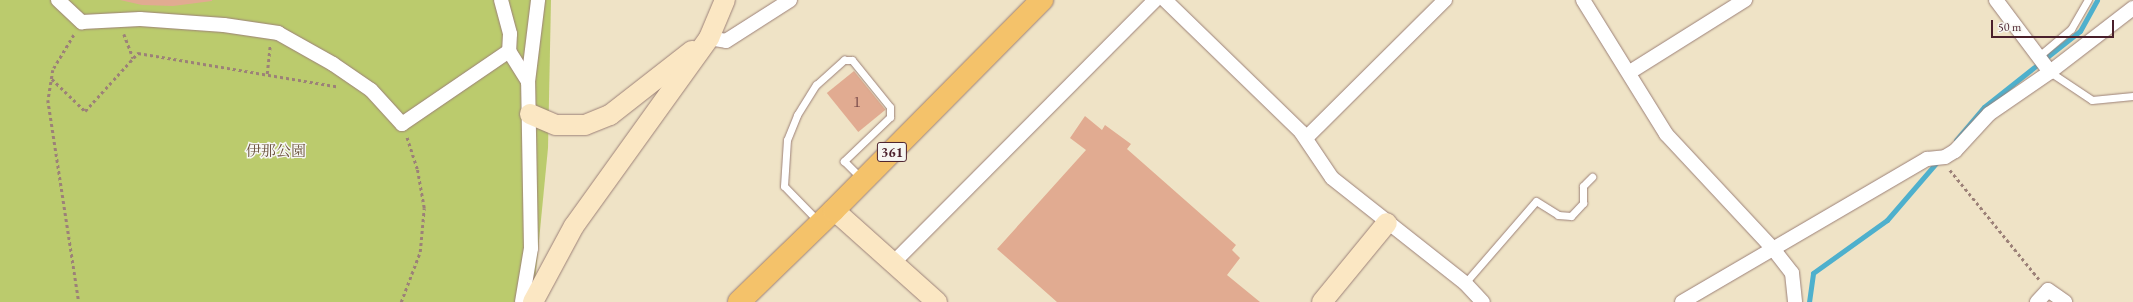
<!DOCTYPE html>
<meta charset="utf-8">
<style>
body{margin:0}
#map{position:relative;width:2133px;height:302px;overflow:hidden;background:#efe3c6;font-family:"EB Garamond","Noto Serif JP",serif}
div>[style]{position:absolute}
.green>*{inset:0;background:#bbcb6d}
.stream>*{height:5px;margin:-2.5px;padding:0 2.5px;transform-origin:2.5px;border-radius:2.5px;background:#4eb0cd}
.building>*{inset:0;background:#e1ab91;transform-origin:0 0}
.path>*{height:2.5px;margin-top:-1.25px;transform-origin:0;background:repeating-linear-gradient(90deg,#9c8178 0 3px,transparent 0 6px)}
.roads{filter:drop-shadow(0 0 1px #9c8178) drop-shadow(0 0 1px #9c8178)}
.lane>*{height:7px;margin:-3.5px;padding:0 3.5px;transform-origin:3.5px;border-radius:3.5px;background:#fff}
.street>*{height:14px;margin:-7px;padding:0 7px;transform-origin:7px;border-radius:7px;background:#fff}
.secondary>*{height:20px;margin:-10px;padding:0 10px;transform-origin:10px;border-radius:10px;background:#fbe7c3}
.highway>*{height:22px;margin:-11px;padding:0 11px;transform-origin:11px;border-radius:11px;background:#f4c26a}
span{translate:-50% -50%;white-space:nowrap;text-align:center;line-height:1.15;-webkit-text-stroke:3px #f6f6f2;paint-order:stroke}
.number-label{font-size:13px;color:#704244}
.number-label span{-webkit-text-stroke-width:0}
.shield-label span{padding:1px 3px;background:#f6f6f2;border:1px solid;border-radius:3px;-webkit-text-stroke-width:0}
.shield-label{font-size:14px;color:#4a1f2b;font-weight:700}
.park-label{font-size:15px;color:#6c533f}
.scale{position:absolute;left:1991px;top:20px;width:123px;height:18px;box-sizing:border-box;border:2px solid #4a1f2b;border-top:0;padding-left:5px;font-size:12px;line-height:14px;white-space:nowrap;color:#4a1f2b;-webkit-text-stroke:3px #f6f6f2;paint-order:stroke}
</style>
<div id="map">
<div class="green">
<div style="clip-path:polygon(0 0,551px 0,548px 148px,533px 302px,0 302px)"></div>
</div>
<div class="stream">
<div style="left:1956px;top:140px;width:43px;rotate:-49.7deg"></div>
<div style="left:1984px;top:107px;width:122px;rotate:-38.4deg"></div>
<div style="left:2080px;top:31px;width:35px;rotate:-61deg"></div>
<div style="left:1809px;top:302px;width:29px;rotate:-82deg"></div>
<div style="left:1813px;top:273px;width:91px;rotate:-35.6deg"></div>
<div style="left:1887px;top:220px;width:78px;rotate:-49.2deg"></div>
</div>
<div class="building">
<div style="clip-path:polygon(120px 0,212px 0,212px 1px,173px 6px,142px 5px)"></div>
<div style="left:854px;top:71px;width:50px;height:35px;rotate:51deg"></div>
<div style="clip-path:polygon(1085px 116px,1102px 130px,1105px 125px,1131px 144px,1127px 149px,1236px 245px,1232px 250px,1240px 258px,1227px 275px,1260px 302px,1057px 302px,997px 249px,1086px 150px,1070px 138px)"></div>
</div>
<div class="path">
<div style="left:124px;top:34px;width:26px;rotate:69deg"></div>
<div style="left:74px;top:35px;width:41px;rotate:121deg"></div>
<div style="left:53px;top:70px;width:30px;rotate:99deg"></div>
<div style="left:48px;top:100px;width:204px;rotate:81.3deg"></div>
<div style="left:267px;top:74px;width:28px;rotate:-84deg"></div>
<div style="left:52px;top:79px;width:46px;rotate:44.1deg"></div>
<div style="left:85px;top:111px;width:79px;rotate:-47.6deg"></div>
<div style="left:138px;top:53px;width:201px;rotate:9.5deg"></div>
<div style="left:1950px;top:170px;width:141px;rotate:50.8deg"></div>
<div style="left:401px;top:302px;width:53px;rotate:-69.2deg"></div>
<div style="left:420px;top:252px;width:44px;rotate:-84.8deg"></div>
<div style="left:424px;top:208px;width:40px;rotate:-100deg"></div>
<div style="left:417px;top:169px;width:33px;rotate:-108deg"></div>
</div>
<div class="roads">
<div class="lane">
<div style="left:2039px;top:56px;width:42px;rotate:-40.2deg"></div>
<div style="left:2071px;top:29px;width:34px;rotate:-60deg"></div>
<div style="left:2050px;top:72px;width:50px;rotate:33.7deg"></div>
<div style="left:2092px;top:100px;width:41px;rotate:-5.6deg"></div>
<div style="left:819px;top:222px;width:50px;rotate:-134.2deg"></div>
<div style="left:784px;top:186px;width:46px;rotate:-86.3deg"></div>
<div style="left:787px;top:140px;width:27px;rotate:-68deg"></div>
<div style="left:797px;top:115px;width:36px;rotate:-58deg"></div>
<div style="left:816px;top:85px;width:38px;rotate:-42deg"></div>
<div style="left:844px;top:60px;width:8px"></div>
<div style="left:852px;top:60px;width:60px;rotate:51deg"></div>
<div style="left:890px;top:107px;width:10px;rotate:90deg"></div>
<div style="left:890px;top:117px;width:64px;rotate:136.3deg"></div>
<div style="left:844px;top:161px;width:24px;rotate:45deg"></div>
<div style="left:1465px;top:283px;width:108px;rotate:-49.1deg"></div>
<div style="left:1536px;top:201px;width:26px;rotate:32deg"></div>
<div style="left:1558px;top:215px;width:13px;rotate:4deg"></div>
<div style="left:1571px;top:216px;width:18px;rotate:-47deg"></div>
<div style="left:1583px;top:203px;width:17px;rotate:-90deg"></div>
<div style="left:1583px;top:186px;width:13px;rotate:-45deg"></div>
</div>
<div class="street">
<div style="left:58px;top:0;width:33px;rotate:43deg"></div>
<div style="left:82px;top:22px;width:58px;rotate:-3deg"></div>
<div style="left:140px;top:19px;width:84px;rotate:4.1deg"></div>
<div style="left:224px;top:25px;width:55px;rotate:8.4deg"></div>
<div style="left:278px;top:33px;width:63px;rotate:29.4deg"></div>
<div style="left:333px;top:64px;width:46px;rotate:34.4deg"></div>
<div style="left:371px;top:90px;width:46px;rotate:47.6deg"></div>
<div style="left:402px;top:124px;width:130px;rotate:-34.3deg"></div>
<div style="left:501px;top:0;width:35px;rotate:75deg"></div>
<div style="left:510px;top:34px;width:17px;rotate:93deg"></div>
<div style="left:509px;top:51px;width:36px;rotate:58deg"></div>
<div style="left:1165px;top:0;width:190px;rotate:44.1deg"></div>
<div style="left:1301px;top:132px;width:55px;rotate:56deg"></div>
<div style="left:1332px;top:178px;width:169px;rotate:38.3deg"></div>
<div style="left:1465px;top:283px;width:26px;rotate:47deg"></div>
<div style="left:1583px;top:0;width:158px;rotate:58.2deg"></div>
<div style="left:1666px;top:134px;width:158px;rotate:47deg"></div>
<div style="left:1774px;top:250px;width:29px;rotate:52deg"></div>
<div style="left:1792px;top:273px;width:29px;rotate:84deg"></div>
<div style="left:1996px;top:0;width:90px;rotate:53.1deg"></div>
<div style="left:709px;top:38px;width:17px;rotate:10deg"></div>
<div style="left:726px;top:41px;width:76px;rotate:-32.6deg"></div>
<div style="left:1630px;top:72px;width:136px;rotate:-32.1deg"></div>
<div style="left:1306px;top:138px;width:196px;rotate:-44.8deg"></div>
<div style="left:893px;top:263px;width:371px;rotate:-45.1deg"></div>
<div style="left:522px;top:302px;width:55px;rotate:-80.5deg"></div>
<div style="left:531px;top:248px;width:166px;rotate:-91deg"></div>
<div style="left:528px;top:82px;width:83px;rotate:-83deg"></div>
<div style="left:1682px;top:302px;width:284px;rotate:-30.3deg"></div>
<div style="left:1927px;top:159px;width:18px;rotate:-6deg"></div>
<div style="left:1945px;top:157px;width:12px;rotate:-31deg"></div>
<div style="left:1955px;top:151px;width:50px;rotate:-47.4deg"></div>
<div style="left:1989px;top:114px;width:74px;rotate:-34.5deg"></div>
<div style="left:2050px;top:72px;width:105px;rotate:-37.6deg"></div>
<div style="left:2037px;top:302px;width:16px;rotate:-47deg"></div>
<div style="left:2048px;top:290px;width:21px;rotate:35deg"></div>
</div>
<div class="secondary">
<div style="left:530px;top:114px;width:28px;rotate:23deg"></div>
<div style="left:556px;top:125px;width:29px"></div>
<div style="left:585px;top:125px;width:27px;rotate:-22deg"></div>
<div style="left:610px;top:115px;width:104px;rotate:-38deg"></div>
<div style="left:834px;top:210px;width:138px;rotate:41.8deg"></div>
<div style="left:533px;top:302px;width:86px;rotate:-61.7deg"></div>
<div style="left:574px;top:226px;width:231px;rotate:-54.3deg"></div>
<div style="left:709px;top:38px;width:41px;rotate:-67.2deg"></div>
<div style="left:1322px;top:302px;width:102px;rotate:-50.6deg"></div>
</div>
<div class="highway">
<div style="left:739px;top:302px;width:132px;rotate:-44.1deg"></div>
<div style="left:834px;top:210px;width:296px;rotate:-45.3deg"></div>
</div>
</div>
<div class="number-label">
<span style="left:857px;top:103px">１</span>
</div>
<div class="shield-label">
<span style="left:892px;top:152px">361</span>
</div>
<div class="park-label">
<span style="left:276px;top:151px">伊那公園</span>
</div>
<div class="scale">50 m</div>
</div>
